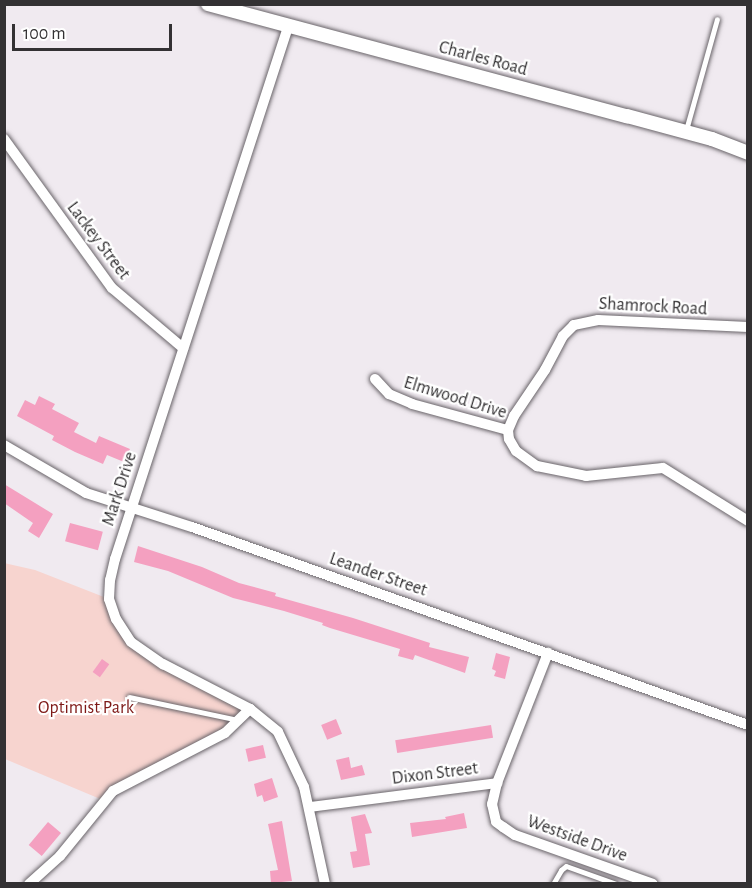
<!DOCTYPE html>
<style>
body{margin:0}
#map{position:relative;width:752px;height:888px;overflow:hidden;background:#f0eaf0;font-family:"Alegreya Sans",sans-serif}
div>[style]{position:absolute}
.green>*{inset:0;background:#f7d4cf}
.building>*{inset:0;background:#f4a0c0;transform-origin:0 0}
.roads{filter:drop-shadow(0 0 2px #696469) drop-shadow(0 0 2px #696469)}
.service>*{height:5px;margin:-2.5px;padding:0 2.5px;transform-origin:2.5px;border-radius:2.5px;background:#fff}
.minor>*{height:10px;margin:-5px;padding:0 5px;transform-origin:5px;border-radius:5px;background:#fff}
.tertiary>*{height:14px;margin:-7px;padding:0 7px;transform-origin:7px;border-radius:7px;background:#fff}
span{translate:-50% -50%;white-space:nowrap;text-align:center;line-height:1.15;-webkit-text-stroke:4.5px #fff;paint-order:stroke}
.street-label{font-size:18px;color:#333133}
.park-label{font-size:18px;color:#7e1816}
.frame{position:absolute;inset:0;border:6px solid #333133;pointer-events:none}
.scale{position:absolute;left:12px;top:24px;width:160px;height:27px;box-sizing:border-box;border:3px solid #333133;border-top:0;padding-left:8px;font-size:18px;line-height:21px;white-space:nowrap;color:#333133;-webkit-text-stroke:4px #fff;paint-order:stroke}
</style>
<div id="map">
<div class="green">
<div style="clip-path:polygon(4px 563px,35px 570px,109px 599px,131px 642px,250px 709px,240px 721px,105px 801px,5px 759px)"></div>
</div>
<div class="building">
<div style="clip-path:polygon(39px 396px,55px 404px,52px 409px,79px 423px,74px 432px,96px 443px,99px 436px,130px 449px,124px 462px,107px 455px,103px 464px,75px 452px,52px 440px,54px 436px,17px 416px,25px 400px,35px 405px)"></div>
<div style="clip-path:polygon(4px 484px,53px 514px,39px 538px,28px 531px,33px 523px,4px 503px)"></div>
<div style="left:70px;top:523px;width:34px;height:19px;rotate:15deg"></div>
<div style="clip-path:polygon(138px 546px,202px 567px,239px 583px,276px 593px,275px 596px,353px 618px,430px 643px,429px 647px,469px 657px,465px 673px,415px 655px,413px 660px,398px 656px,400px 649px,330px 628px,322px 625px,323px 623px,284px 611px,233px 598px,168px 571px,134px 562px)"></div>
<div style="clip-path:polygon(496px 653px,510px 657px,505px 679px,494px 676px,496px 671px,492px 669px)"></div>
<div style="left:102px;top:659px;width:9px;height:16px;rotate:36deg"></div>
<div style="left:336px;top:719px;width:16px;height:16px;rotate:68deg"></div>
<div style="left:491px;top:725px;width:13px;height:97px;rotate:81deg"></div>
<div style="left:263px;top:745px;width:13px;height:18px;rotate:77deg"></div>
<div style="clip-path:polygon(349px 757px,351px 768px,362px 765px,365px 775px,341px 780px,336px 760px)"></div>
<div style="clip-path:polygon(272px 778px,278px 797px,264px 802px,262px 795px,257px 797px,254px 784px)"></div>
<div style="clip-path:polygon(464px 813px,467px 828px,412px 837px,410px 823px,446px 819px,445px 817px)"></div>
<div style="clip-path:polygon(365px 814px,372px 833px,365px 834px,370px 865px,353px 868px,350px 852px,357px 851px,351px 817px)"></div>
<div style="clip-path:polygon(282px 821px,292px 881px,271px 883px,270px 871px,278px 870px,268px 824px)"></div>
<div style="left:48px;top:822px;width:17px;height:30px;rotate:40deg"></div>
</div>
<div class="roads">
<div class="service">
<div style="left:686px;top:130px;width:115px;rotate:-74.4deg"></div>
<div style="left:129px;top:697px;width:111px;rotate:11.9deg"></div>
<div style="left:553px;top:884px;width:16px;rotate:-60deg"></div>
<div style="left:561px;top:870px;width:6px;rotate:-39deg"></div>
<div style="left:566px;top:866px;width:53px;rotate:19.8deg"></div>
</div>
<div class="minor">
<div style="left:288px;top:27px;width:559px;rotate:108.01deg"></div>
<div style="left:115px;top:559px;width:22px;rotate:103deg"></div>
<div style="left:110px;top:580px;width:19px;rotate:93deg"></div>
<div style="left:109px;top:599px;width:21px;rotate:71deg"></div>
<div style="left:116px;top:619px;width:27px;rotate:57deg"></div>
<div style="left:131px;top:642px;width:39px;rotate:35deg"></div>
<div style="left:163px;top:664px;width:98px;rotate:27.3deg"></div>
<div style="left:250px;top:709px;width:36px;rotate:39deg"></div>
<div style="left:278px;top:732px;width:61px;rotate:64.7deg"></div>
<div style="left:304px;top:787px;width:99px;rotate:77.8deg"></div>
<div style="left:4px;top:139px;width:184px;rotate:54.1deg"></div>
<div style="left:112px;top:288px;width:93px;rotate:40.2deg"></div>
<div style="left:748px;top:327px;width:150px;rotate:-177.3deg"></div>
<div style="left:598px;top:320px;width:25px;rotate:168deg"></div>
<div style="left:574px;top:325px;width:16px;rotate:135deg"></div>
<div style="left:563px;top:336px;width:38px;rotate:118deg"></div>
<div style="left:545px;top:370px;width:55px;rotate:124deg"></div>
<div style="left:514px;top:416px;width:15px;rotate:113deg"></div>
<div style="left:508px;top:430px;width:9px;rotate:84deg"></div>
<div style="left:509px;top:439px;width:14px;rotate:60deg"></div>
<div style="left:516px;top:451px;width:26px;rotate:36deg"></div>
<div style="left:537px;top:466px;width:50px;rotate:11.5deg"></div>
<div style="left:586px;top:476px;width:77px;rotate:-5.9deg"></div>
<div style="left:663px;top:468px;width:100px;rotate:31.9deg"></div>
<div style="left:375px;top:379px;width:21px;rotate:47deg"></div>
<div style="left:389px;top:394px;width:25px;rotate:23deg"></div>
<div style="left:412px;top:404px;width:99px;rotate:15.2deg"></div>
<div style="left:4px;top:445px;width:95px;rotate:30.3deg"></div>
<div style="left:86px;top:493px;width:111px;rotate:17.8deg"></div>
<div style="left:192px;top:527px;width:590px;rotate:19.6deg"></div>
<div style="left:497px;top:783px;width:22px;rotate:103deg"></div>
<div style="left:492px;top:804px;width:18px;rotate:77deg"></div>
<div style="left:496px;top:822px;width:9px;rotate:36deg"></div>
<div style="left:503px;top:827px;width:14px;rotate:34deg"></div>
<div style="left:515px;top:835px;width:146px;rotate:19.5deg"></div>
<div style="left:310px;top:807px;width:189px;rotate:-7.3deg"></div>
<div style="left:497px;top:783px;width:140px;rotate:-68.6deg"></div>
<div style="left:29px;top:884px;width:42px;rotate:-42.1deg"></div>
<div style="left:60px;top:856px;width:84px;rotate:-50.8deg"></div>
<div style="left:113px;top:791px;width:126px;rotate:-27.4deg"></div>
<div style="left:225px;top:733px;width:35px;rotate:-44deg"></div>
</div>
<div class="tertiary">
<div style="left:208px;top:4px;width:434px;rotate:15deg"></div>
<div style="left:627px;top:116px;width:88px;rotate:15.1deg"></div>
<div style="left:712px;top:139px;width:39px;rotate:21deg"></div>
</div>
</div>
<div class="street-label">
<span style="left:483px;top:59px;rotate:15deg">Charles Road</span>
<span style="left:98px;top:241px;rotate:53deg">Lackey Street</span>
<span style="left:653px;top:307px;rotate:3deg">Shamrock Road</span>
<span style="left:455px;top:398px;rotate:17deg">Elmwood Drive</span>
<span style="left:120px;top:489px;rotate:-72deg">Mark Drive</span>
<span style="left:378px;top:575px;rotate:19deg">Leander Street</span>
<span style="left:435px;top:774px;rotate:-7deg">Dixon Street</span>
<span style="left:577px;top:839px;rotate:20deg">Westside Drive</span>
</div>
<div class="park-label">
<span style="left:86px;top:708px">Optimist Park</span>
</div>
<div class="frame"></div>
<div class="scale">100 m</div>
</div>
